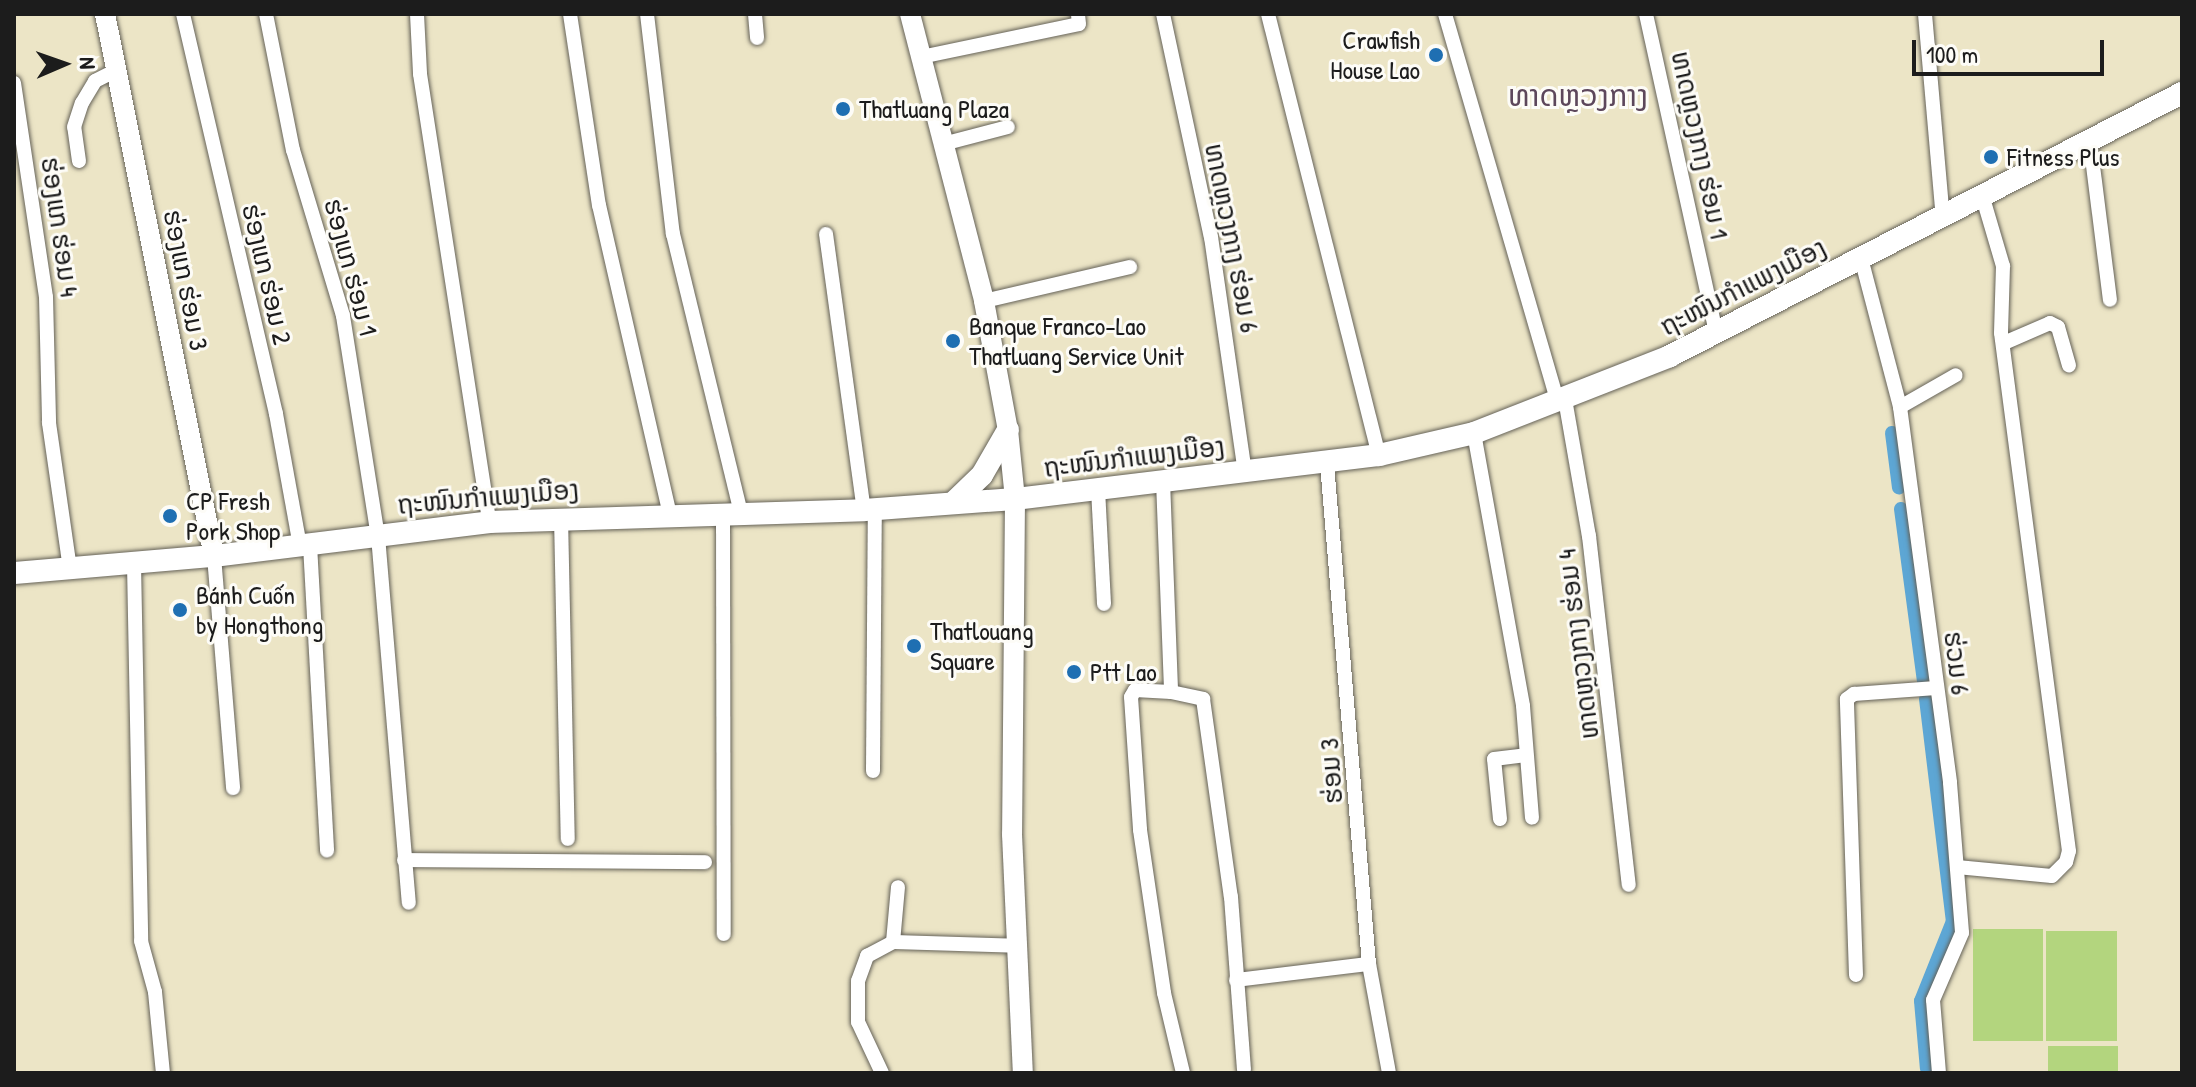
<!DOCTYPE html>
<meta charset="utf-8">
<style>
body{margin:0}
#map{position:relative;width:2196px;height:1087px;overflow:hidden;background:#ece5c6;font-family:"Patrick Hand","Noto Sans Lao",sans-serif}
div>[style]{position:absolute}
.green>*{inset:0;background:#b3d57e;transform-origin:0 0}
.canal>*{height:14px;margin:-7px;padding:0 7px;transform-origin:7px;border-radius:7px;background:#5da6d4}
.roads{filter:drop-shadow(0 0 2px #656258) drop-shadow(0 0 2px #656258)}
.street>*{height:14px;margin:-7px;padding:0 7px;transform-origin:7px;border-radius:7px;background:#fff}
.secondary>*{height:20px;margin:-10px;padding:0 10px;transform-origin:10px;border-radius:10px;background:#fff}
.primary>*{height:22px;margin:-11px;padding:0 11px;transform-origin:11px;border-radius:11px;background:#fff}
.dots>*{width:22px;height:22px;translate:-50% -50%;box-sizing:border-box;border:4px solid #fdfcf7;border-radius:50%}
span{translate:-50% -50%;white-space:nowrap;text-align:center;line-height:1.15;-webkit-text-stroke:6px #fdfcf7;paint-order:stroke}
.poi-label{font-size:26px;color:#1c1c1c}
.right{translate:-100% -50%;text-align:right}
.left{translate:0 -50%;text-align:left}
.street-label{font-size:26px;color:#1c1c1c}
.quarter-label{font-size:30px;color:#5d475b}
.frame{position:absolute;inset:0;border:16px solid #1c1c1c;pointer-events:none}
.north{position:absolute;left:24px;top:24px;width:80px;height:80px;-webkit-text-stroke:6px #fdfcf7;paint-order:stroke;rotate:88deg;font-size:22px;font-weight:700;line-height:32px;text-align:center;color:#1c1c1c}
.north::after{content:'';display:block;margin:auto;width:28px;height:36px;background:#1c1c1c;clip-path:polygon(50% 0,100% 100%,50% 72%,0 100%)}
.scale{position:absolute;left:1912px;top:40px;width:192px;height:36px;box-sizing:border-box;border:4px solid #1c1c1c;border-top:0;padding-left:10px;font-size:24px;line-height:28px;white-space:nowrap;color:#1c1c1c;-webkit-text-stroke:6px #fdfcf7;paint-order:stroke}
</style>
<div id="map">
<div class="green">
<div style="left:1973px;top:929px;width:70px;height:112px"></div>
<div style="left:2046px;top:931px;width:71px;height:110px"></div>
<div style="left:2048px;top:1046px;width:70px;height:27px"></div>
</div>
<div class="canal">
<div style="left:1892px;top:433px;width:55px;rotate:82.7deg"></div>
<div style="left:1901px;top:509px;width:175px;rotate:82.4deg"></div>
<div style="left:1926px;top:699px;width:224px;rotate:83.1deg"></div>
<div style="left:1953px;top:921px;width:86px;rotate:111.8deg"></div>
<div style="left:1921px;top:1001px;width:68px;rotate:85deg"></div>
</div>
<div class="roads">
<div class="street">
<div style="left:183px;top:14px;width:411px;rotate:76.9deg"></div>
<div style="left:276px;top:414px;width:134px;rotate:79.7deg"></div>
<div style="left:266px;top:14px;width:139px;rotate:78.8deg"></div>
<div style="left:293px;top:150px;width:173px;rotate:73.2deg"></div>
<div style="left:343px;top:316px;width:223px;rotate:81deg"></div>
<div style="left:378px;top:536px;width:368px;rotate:85.2deg"></div>
<div style="left:417px;top:14px;width:60px;rotate:87.1deg"></div>
<div style="left:420px;top:74px;width:453px;rotate:81.2deg"></div>
<div style="left:570px;top:14px;width:193px;rotate:81.4deg"></div>
<div style="left:599px;top:205px;width:317px;rotate:77.1deg"></div>
<div style="left:647px;top:14px;width:222px;rotate:83.3deg"></div>
<div style="left:673px;top:234px;width:288px;rotate:76.3deg"></div>
<div style="left:755px;top:14px;width:24px;rotate:85deg"></div>
<div style="left:1163px;top:14px;width:228px;rotate:77.9deg"></div>
<div style="left:1211px;top:237px;width:237px;rotate:81.8deg"></div>
<div style="left:1268px;top:14px;width:455px;rotate:75.9deg"></div>
<div style="left:1445px;top:14px;width:404px;rotate:73.8deg"></div>
<div style="left:1646px;top:14px;width:327px;rotate:77.6deg"></div>
<div style="left:1925px;top:14px;width:205px;rotate:85deg"></div>
<div style="left:921px;top:57px;width:161px;rotate:-11.8deg"></div>
<div style="left:1079px;top:24px;width:10px;rotate:-96deg"></div>
<div style="left:14px;top:83px;width:216px;rotate:81.5deg"></div>
<div style="left:46px;top:297px;width:126px;rotate:88.6deg"></div>
<div style="left:49px;top:423px;width:148px;rotate:81.8deg"></div>
<div style="left:2090px;top:142px;width:159px;rotate:82.8deg"></div>
<div style="left:943px;top:144px;width:67px;rotate:-14.7deg"></div>
<div style="left:79px;top:161px;width:34px;rotate:-98deg"></div>
<div style="left:74px;top:127px;width:25px;rotate:-72deg"></div>
<div style="left:82px;top:103px;width:26px;rotate:-59deg"></div>
<div style="left:95px;top:81px;width:25px;rotate:-27deg"></div>
<div style="left:826px;top:234px;width:279px;rotate:82.2deg"></div>
<div style="left:1861px;top:258px;width:154px;rotate:75.3deg"></div>
<div style="left:1900px;top:407px;width:379px;rotate:82.4deg"></div>
<div style="left:1950px;top:783px;width:150px;rotate:85.4deg"></div>
<div style="left:1962px;top:933px;width:73px;rotate:113.4deg"></div>
<div style="left:1933px;top:1000px;width:73px;rotate:85.3deg"></div>
<div style="left:984px;top:301px;width:150px;rotate:-13.1deg"></div>
<div style="left:2004px;top:343px;width:50px;rotate:-23.5deg"></div>
<div style="left:2050px;top:323px;width:9px;rotate:27deg"></div>
<div style="left:2058px;top:327px;width:40px;rotate:74deg"></div>
<div style="left:1565px;top:399px;width:139px;rotate:80.1deg"></div>
<div style="left:1589px;top:536px;width:351px;rotate:83.5deg"></div>
<div style="left:1900px;top:407px;width:64px;rotate:-29.7deg"></div>
<div style="left:1474px;top:433px;width:277px;rotate:79.8deg"></div>
<div style="left:1523px;top:706px;width:112px;rotate:85.4deg"></div>
<div style="left:1327px;top:464px;width:502px;rotate:85.2deg"></div>
<div style="left:1369px;top:964px;width:111px;rotate:79.6deg"></div>
<div style="left:1163px;top:481px;width:211px;rotate:87.8deg"></div>
<div style="left:1171px;top:692px;width:36px;rotate:-177deg"></div>
<div style="left:1135px;top:690px;width:8px;rotate:120deg"></div>
<div style="left:1131px;top:697px;width:133px;rotate:86.1deg"></div>
<div style="left:1140px;top:830px;width:165px;rotate:81.6deg"></div>
<div style="left:1164px;top:993px;width:82px;rotate:76.6deg"></div>
<div style="left:1098px;top:489px;width:115px;rotate:87deg"></div>
<div style="left:723px;top:513px;width:421px;rotate:89.9deg"></div>
<div style="left:561px;top:517px;width:322px;rotate:88.8deg"></div>
<div style="left:310px;top:545px;width:306px;rotate:86.8deg"></div>
<div style="left:214px;top:556px;width:233px;rotate:85.3deg"></div>
<div style="left:134px;top:564px;width:377px;rotate:88.9deg"></div>
<div style="left:141px;top:941px;width:53px;rotate:74.6deg"></div>
<div style="left:155px;top:992px;width:81px;rotate:84.4deg"></div>
<div style="left:1171px;top:692px;width:33px;rotate:12deg"></div>
<div style="left:1203px;top:699px;width:200px;rotate:82deg"></div>
<div style="left:1231px;top:897px;width:173px;rotate:85.7deg"></div>
<div style="left:873px;top:771px;width:262px;rotate:-89.6deg"></div>
<div style="left:1500px;top:819px;width:60px;rotate:-95.7deg"></div>
<div style="left:1494px;top:759px;width:32px;rotate:-7deg"></div>
<div style="left:404px;top:860px;width:301px;rotate:0.4deg"></div>
<div style="left:1957px;top:867px;width:95px;rotate:5.4deg"></div>
<div style="left:2052px;top:876px;width:20px;rotate:-45deg"></div>
<div style="left:2066px;top:862px;width:11px;rotate:-75deg"></div>
<div style="left:2069px;top:851px;width:522px;rotate:-97.48deg"></div>
<div style="left:2001px;top:333px;width:67px;rotate:-88.3deg"></div>
<div style="left:2003px;top:266px;width:71px;rotate:-106.4deg"></div>
<div style="left:893px;top:942px;width:55px;rotate:-84.8deg"></div>
<div style="left:1856px;top:975px;width:276px;rotate:-91.9deg"></div>
<div style="left:1847px;top:699px;width:9px;rotate:-36deg"></div>
<div style="left:1854px;top:694px;width:82px;rotate:-4.2deg"></div>
<div style="left:1236px;top:980px;width:134px;rotate:-6.9deg"></div>
<div style="left:882px;top:1073px;width:56px;rotate:-115.2deg"></div>
<div style="left:858px;top:1022px;width:41px;rotate:-90deg"></div>
<div style="left:858px;top:981px;width:27px;rotate:-70deg"></div>
<div style="left:867px;top:956px;width:30px;rotate:-28deg"></div>
<div style="left:893px;top:942px;width:124px;rotate:1.8deg"></div>
</div>
<div class="secondary">
<div style="left:105px;top:14px;width:553px;rotate:78.63deg"></div>
<div style="left:910px;top:14px;width:296px;rotate:75.5deg"></div>
<div style="left:984px;top:301px;width:131px;rotate:79.5deg"></div>
<div style="left:1008px;top:430px;width:69px;rotate:84.2deg"></div>
<div style="left:1015px;top:499px;width:335px;rotate:90.5deg"></div>
<div style="left:1012px;top:834px;width:239px;rotate:87.4deg"></div>
</div>
<div class="primary">
<div style="left:953px;top:503px;width:40px;rotate:-44deg"></div>
<div style="left:982px;top:475px;width:52px;rotate:-60deg"></div>
<div style="left:14px;top:573px;width:201px;rotate:-4.9deg"></div>
<div style="left:214px;top:556px;width:277px;rotate:-7deg"></div>
<div style="left:489px;top:522px;width:375px;rotate:-1.8deg"></div>
<div style="left:864px;top:510px;width:151px;rotate:-4.2deg"></div>
<div style="left:1015px;top:499px;width:367px;rotate:-6.9deg"></div>
<div style="left:1379px;top:455px;width:98px;rotate:-13deg"></div>
<div style="left:1474px;top:433px;width:211px;rotate:-21.4deg"></div>
<div style="left:1670px;top:356px;width:576px;rotate:-27.19deg"></div>
</div>
</div>
<div class="dots">
<div style="left:1436px;top:55px;background:#1f6fb2"></div>
<div style="left:843px;top:109px;background:#1f6fb2"></div>
<div style="left:1991px;top:157px;background:#1f6fb2"></div>
<div style="left:953px;top:341px;background:#1f6fb2"></div>
<div style="left:170px;top:516px;background:#1f6fb2"></div>
<div style="left:180px;top:610px;background:#1f6fb2"></div>
<div style="left:914px;top:646px;background:#1f6fb2"></div>
<div style="left:1074px;top:672px;background:#1f6fb2"></div>
</div>
<div class="poi-label">
<span class="right" style="left:1420px;top:55px">Crawfish<br>House Lao</span>
<span class="left" style="left:859px;top:109px">Thatluang Plaza</span>
<span class="left" style="left:2007px;top:157px">Fitness Plus</span>
<span class="left" style="left:969px;top:341px">Banque Franco-Lao<br>Thatluang Service Unit</span>
<span class="left" style="left:186px;top:516px">CP Fresh<br>Pork Shop</span>
<span class="left" style="left:196px;top:610px">Bánh Cuốn<br>by Hongthong</span>
<span class="left" style="left:930px;top:646px">Thatlouang<br>Square</span>
<span class="left" style="left:1090px;top:672px">Ptt Lao</span>
</div>
<div class="street-label">
<span style="left:1700px;top:145px;rotate:78deg">ທາດຫຼວງກາງ ຮ່ອມ 1</span>
<span style="left:60px;top:227px;rotate:82deg">ຮ່ອງແກ ຮ່ອມ 4</span>
<span style="left:1232px;top:238px;rotate:79deg">ທາດຫຼວງກາງ ຮ່ອມ 6</span>
<span style="left:351px;top:267px;rotate:75deg">ຮ່ອງແກ ຮ່ອມ 1</span>
<span style="left:267px;top:274px;rotate:77deg">ຮ່ອງແກ ຮ່ອມ 2</span>
<span style="left:186px;top:280px;rotate:79deg">ຮ່ອງແກ ຮ່ອມ 3</span>
<span style="left:1743px;top:287px;rotate:-27deg">ຖະໜົນກຳແພງເມືອງ</span>
<span style="left:1134px;top:457px;rotate:-7deg">ຖະໜົນກຳແພງເມືອງ</span>
<span style="left:488px;top:497px;rotate:-5deg">ຖະໜົນກຳແພງເມືອງ</span>
<span style="left:1578px;top:644px;rotate:-97deg">ທາດຫຼວງກາງ ຮ່ອມ 4</span>
<span style="left:1957px;top:663px;rotate:83deg">ຮ່ວມ 6</span>
<span style="left:1331px;top:771px;rotate:-94deg">ຮ່ອມ 3</span>
</div>
<div class="quarter-label">
<span style="left:1578px;top:95px">ທາດຫຼວງກາງ</span>
</div>
<div class="frame"></div>
<div class="north">N</div>
<div class="scale">100 m</div>
</div>
